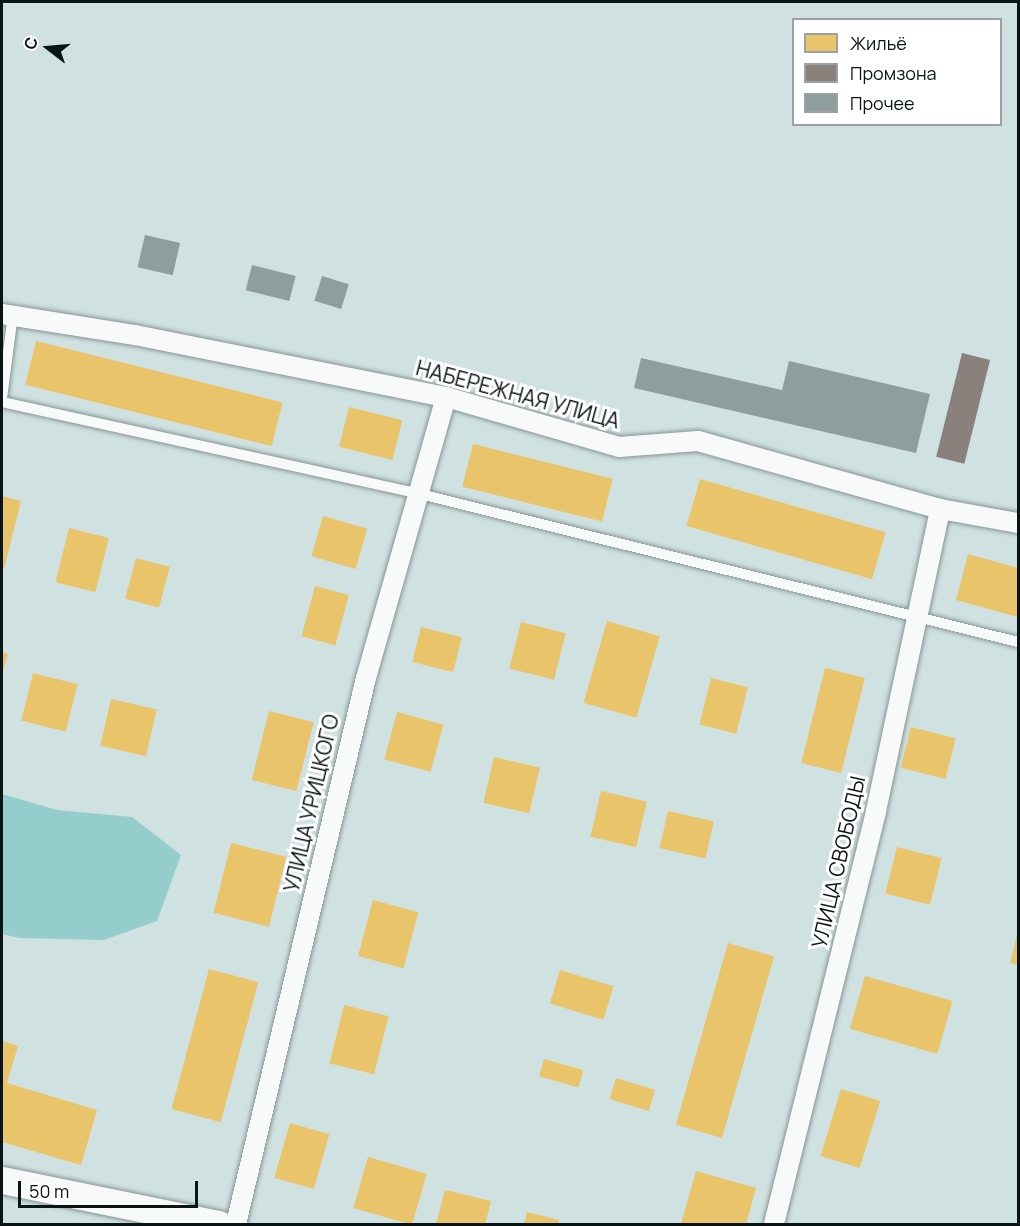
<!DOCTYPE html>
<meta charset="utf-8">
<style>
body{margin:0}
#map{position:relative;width:1020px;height:1226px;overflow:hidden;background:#cfe1e0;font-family:Manrope,sans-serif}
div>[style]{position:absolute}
.forest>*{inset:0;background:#95cdcc}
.homes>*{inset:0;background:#e9c46a;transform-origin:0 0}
.industry>*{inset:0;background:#8a817c;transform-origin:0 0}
.building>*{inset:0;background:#8f9d9c;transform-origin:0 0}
.roads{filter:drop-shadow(0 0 2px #879594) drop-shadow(0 0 2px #879594)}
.service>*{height:10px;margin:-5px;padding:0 5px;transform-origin:5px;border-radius:5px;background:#f8fafa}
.minor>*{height:20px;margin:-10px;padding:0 10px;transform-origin:10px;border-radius:10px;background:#f8fafa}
.secondary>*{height:27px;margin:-13.5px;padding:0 13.5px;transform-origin:13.5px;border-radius:13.5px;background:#f8fafa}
span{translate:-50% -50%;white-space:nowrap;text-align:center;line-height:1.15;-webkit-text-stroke:6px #fff;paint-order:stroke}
.street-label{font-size:21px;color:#091514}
.frame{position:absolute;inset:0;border:3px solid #091514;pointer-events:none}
.legend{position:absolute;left:792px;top:18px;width:210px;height:108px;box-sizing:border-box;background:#fff;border:2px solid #9da1a1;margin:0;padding:8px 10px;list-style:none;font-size:18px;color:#091514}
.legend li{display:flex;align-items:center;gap:12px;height:30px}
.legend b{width:30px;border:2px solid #9da1a1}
.north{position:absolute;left:18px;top:18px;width:60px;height:60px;-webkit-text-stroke:4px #fff;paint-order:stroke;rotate:286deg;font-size:16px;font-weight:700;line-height:24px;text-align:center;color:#091514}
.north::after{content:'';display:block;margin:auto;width:21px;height:27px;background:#091514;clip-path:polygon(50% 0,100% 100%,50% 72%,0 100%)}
.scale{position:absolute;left:18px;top:1181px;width:180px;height:27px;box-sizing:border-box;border:3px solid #091514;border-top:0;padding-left:8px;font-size:18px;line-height:21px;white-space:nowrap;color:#091514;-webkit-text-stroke:4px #fff;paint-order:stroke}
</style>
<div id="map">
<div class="forest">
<div style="clip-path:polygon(2px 794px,57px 810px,132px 817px,181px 855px,157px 921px,104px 940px,19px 938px,2px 934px)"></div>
</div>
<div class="homes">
<div style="left:36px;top:341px;width:254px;height:45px;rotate:14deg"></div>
<div style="left:349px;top:407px;width:55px;height:41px;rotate:14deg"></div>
<div style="left:473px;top:444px;width:144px;height:44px;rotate:14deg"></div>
<div style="left:700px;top:479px;width:193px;height:49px;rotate:16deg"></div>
<div style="clip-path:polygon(2px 496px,21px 501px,4px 569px,2px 568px)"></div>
<div style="left:323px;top:516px;width:46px;height:42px;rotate:16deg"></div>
<div style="left:69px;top:528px;width:41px;height:56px;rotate:14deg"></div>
<div style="clip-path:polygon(968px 554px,1018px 568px,1018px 617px,956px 600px)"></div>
<div style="left:136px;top:558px;width:35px;height:42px;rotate:15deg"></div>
<div style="left:315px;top:586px;width:35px;height:52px;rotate:15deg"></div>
<div style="left:607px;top:621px;width:55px;height:85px;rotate:16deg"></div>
<div style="left:521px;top:622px;width:46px;height:48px;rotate:14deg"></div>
<div style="left:421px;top:627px;width:42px;height:36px;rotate:14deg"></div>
<div style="clip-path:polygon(2px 652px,8px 654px,2px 675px)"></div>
<div style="left:825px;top:668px;width:41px;height:98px;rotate:14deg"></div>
<div style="left:33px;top:673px;width:46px;height:49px;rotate:14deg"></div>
<div style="left:711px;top:678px;width:38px;height:48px;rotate:14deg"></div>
<div style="left:111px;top:699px;width:47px;height:48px;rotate:13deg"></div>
<div style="left:269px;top:711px;width:46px;height:71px;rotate:14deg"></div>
<div style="left:397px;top:712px;width:48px;height:49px;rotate:15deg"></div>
<div style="left:911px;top:727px;width:46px;height:42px;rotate:14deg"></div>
<div style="left:494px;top:757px;width:47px;height:47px;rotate:13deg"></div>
<div style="left:601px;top:791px;width:47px;height:47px;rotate:13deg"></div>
<div style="left:668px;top:811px;width:47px;height:38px;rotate:13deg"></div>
<div style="left:231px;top:843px;width:57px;height:72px;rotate:14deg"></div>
<div style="left:897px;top:847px;width:46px;height:48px;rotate:14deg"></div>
<div style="left:373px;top:900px;width:47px;height:58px;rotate:15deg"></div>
<div style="clip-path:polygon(1018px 931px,1018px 965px,1010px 963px)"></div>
<div style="left:728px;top:943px;width:48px;height:189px;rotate:16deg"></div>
<div style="left:209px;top:969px;width:51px;height:145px;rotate:15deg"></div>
<div style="left:560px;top:970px;width:56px;height:35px;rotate:17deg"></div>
<div style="left:865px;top:976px;width:91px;height:55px;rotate:16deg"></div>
<div style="left:344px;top:1005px;width:46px;height:60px;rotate:14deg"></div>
<div style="clip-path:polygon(2px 1041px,18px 1046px,7px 1083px,97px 1110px,81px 1165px,2px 1142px)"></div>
<div style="left:544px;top:1059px;width:41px;height:18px;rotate:16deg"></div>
<div style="left:616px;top:1078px;width:41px;height:22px;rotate:17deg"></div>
<div style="left:841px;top:1089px;width:41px;height:70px;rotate:17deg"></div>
<div style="left:290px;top:1123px;width:41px;height:57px;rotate:16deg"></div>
<div style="left:368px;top:1157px;width:61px;height:53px;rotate:16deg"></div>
<div style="clip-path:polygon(696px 1171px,756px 1188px,746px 1224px,681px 1224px)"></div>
<div style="clip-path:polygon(445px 1190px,491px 1201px,485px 1224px,436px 1224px)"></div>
<div style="clip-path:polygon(527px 1212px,559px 1220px,558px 1224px,524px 1224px)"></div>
</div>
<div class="industry">
<div style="left:962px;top:353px;width:29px;height:107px;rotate:14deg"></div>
</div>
<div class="building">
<div style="left:145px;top:235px;width:36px;height:33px;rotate:13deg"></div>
<div style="left:252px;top:265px;width:45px;height:26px;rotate:14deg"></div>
<div style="left:322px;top:276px;width:28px;height:26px;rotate:17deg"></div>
<div style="clip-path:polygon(641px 358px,782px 390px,789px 361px,930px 394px,916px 453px,634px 388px)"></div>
</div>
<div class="roads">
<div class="service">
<div style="left:2px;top:398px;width:84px;rotate:-82.5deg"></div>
<div style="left:2px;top:402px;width:428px;rotate:12.4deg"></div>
<div style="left:420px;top:494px;width:616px;rotate:13.9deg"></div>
</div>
<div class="minor">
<div style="left:2px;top:314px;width:135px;rotate:9deg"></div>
<div style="left:135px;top:335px;width:317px;rotate:11.3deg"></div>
<div style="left:446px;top:397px;width:180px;rotate:16.1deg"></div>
<div style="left:619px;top:447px;width:79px;rotate:-4.3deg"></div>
<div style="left:698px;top:441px;width:251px;rotate:15.7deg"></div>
<div style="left:940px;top:509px;width:79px;rotate:10.2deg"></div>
<div style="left:236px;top:1224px;width:561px;rotate:-76.61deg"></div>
<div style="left:366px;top:678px;width:292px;rotate:-74.1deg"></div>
<div style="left:774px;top:1224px;width:425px;rotate:-76.1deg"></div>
<div style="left:876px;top:811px;width:309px;rotate:-78deg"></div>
</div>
<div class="secondary">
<div style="left:2px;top:1180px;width:221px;rotate:11.5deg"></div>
</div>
</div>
<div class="street-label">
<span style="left:518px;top:394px;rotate:15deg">НАБЕРЕЖНАЯ УЛИЦА</span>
<span style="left:311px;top:803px;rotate:-77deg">УЛИЦА УРИЦКОГО</span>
<span style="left:838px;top:862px;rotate:-77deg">УЛИЦА СВОБОДЫ</span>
</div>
<div class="frame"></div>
<ul class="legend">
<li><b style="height:16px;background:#e9c46a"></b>Жильё</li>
<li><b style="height:16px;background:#8a817c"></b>Промзона</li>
<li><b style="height:16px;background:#8f9d9c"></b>Прочее</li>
</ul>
<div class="north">С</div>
<div class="scale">50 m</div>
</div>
